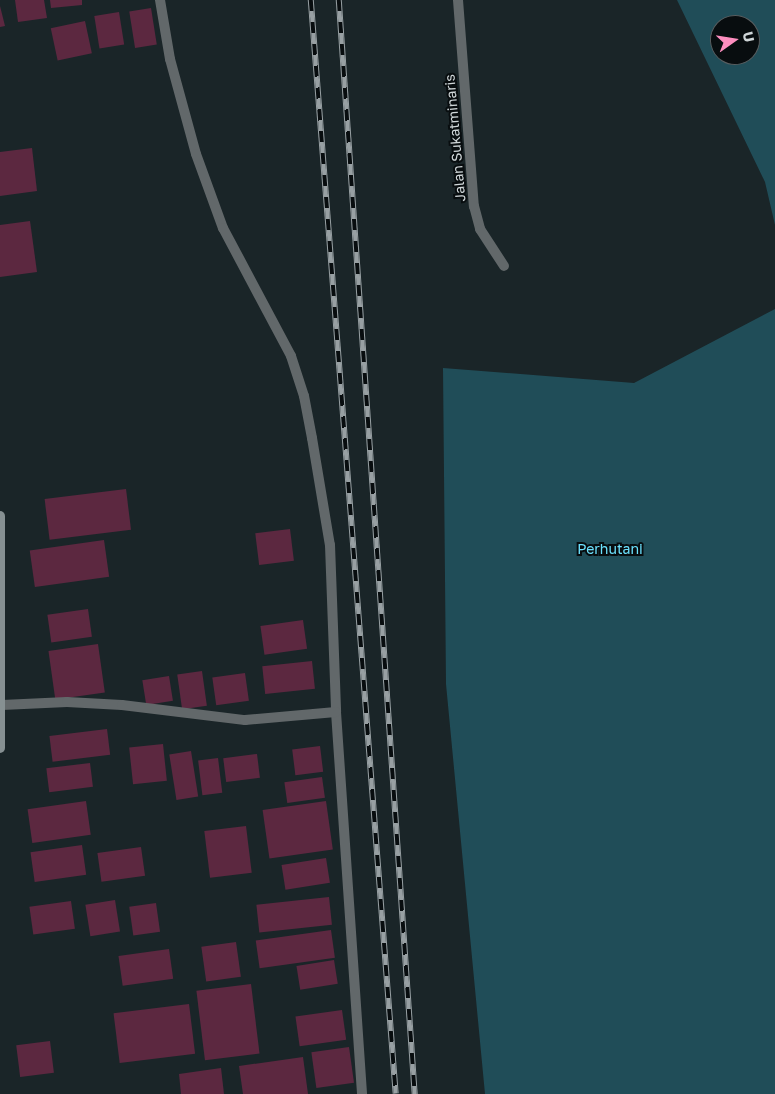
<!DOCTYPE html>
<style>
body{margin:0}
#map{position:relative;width:775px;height:1094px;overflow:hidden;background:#1a2528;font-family:"Golos Text",sans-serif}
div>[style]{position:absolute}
.green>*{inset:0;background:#204d58}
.building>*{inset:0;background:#5c2840;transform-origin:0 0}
.minor>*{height:10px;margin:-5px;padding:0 5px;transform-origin:5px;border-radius:5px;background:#62686a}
.secondary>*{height:10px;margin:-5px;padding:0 5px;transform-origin:5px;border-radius:5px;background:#869092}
.rail>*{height:5.5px;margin-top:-2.75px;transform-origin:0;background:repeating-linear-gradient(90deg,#080d0f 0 11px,#98a0a3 0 22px);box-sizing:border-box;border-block:1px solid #98a0a3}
span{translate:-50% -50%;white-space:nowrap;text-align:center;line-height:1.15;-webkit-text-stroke:4px #080d0f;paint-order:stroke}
.street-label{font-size:14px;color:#cfd6d8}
.park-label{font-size:14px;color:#6ce2fe}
.north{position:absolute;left:710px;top:15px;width:50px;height:50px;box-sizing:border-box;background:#080d0f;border:1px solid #585d5f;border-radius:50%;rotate:77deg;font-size:14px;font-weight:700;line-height:20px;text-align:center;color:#cfd6d8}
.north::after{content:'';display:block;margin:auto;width:18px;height:22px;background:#fd8ebf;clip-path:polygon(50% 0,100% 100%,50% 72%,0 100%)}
</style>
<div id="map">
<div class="green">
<div style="clip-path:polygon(evenodd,677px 0,775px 0,775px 225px,765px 182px,677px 0,720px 25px,750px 25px,750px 55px,720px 55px,720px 25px)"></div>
<div style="clip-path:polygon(775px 309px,775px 1094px,485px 1094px,446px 684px,443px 368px,634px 383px)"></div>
</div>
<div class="building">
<div style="clip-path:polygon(15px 0,44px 0,47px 18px,18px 22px)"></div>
<div style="clip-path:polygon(50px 0,82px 0,82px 5px,51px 8px)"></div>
<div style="clip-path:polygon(0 6px,5px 26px,0 27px)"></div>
<div style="left:151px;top:8px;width:37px;height:22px;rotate:81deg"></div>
<div style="left:119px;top:12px;width:33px;height:25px;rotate:81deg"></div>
<div style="left:85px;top:21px;width:33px;height:35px;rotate:78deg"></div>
<div style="clip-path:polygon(32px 148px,37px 191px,0 196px,0 152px)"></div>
<div style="clip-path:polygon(30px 221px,37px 272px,0 277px,0 225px)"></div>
<div style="left:126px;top:489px;width:41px;height:82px;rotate:83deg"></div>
<div style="left:290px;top:529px;width:32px;height:35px;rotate:83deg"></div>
<div style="left:104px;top:540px;width:37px;height:75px;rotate:82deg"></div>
<div style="left:88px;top:609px;width:28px;height:41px;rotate:82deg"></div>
<div style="left:303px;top:620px;width:29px;height:43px;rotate:82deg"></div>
<div style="left:98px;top:644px;width:49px;height:50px;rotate:82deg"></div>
<div style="left:312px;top:661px;width:28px;height:50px;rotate:84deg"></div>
<div style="left:202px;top:671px;width:35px;height:25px;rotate:82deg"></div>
<div style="left:245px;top:673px;width:28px;height:33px;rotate:82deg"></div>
<div style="left:169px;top:676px;width:25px;height:27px;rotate:81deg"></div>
<div style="left:107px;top:729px;width:26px;height:58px;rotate:83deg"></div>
<div style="left:163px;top:744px;width:37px;height:34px;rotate:84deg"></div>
<div style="left:320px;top:746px;width:26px;height:28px;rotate:83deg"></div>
<div style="left:191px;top:751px;width:46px;height:22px;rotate:81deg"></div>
<div style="left:257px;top:754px;width:24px;height:34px;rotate:83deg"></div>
<div style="left:218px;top:758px;width:35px;height:20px;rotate:83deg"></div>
<div style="left:90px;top:763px;width:24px;height:44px;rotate:83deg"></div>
<div style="left:322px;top:777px;width:21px;height:38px;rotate:82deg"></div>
<div style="left:86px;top:801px;width:34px;height:59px;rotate:82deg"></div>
<div style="left:326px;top:801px;width:49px;height:64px;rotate:82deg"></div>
<div style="left:246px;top:826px;width:47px;height:42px;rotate:83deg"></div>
<div style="left:82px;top:845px;width:30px;height:52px;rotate:82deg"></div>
<div style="left:141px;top:847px;width:29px;height:44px;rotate:82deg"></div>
<div style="left:326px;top:858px;width:25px;height:45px;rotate:81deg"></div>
<div style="left:329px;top:897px;width:28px;height:73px;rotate:84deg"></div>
<div style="left:115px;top:900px;width:32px;height:30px;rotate:81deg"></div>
<div style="left:71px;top:901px;width:28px;height:42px;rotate:82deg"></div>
<div style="left:156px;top:903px;width:29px;height:27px;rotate:82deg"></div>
<div style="left:331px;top:930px;width:28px;height:76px;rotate:82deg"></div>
<div style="left:236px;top:942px;width:35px;height:35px;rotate:82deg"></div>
<div style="left:169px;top:949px;width:30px;height:51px;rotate:82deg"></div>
<div style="left:334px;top:960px;width:24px;height:38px;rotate:81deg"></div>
<div style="left:251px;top:984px;width:70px;height:55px;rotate:83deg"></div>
<div style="left:189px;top:1004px;width:50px;height:76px;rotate:83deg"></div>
<div style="left:342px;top:1010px;width:30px;height:47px;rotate:82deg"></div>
<div style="left:50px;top:1041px;width:32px;height:34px;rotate:83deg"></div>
<div style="left:349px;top:1047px;width:36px;height:38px;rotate:82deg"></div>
<div style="clip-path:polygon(303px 1057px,308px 1094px,243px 1094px,239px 1066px)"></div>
<div style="clip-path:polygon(221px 1068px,224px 1094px,181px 1094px,179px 1074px)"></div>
</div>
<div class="minor">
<div style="left:160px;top:0;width:60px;rotate:80.4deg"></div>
<div style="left:170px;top:59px;width:98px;rotate:74.7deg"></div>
<div style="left:196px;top:154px;width:79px;rotate:70deg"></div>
<div style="left:223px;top:228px;width:145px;rotate:62deg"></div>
<div style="left:291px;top:356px;width:42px;rotate:72deg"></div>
<div style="left:304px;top:396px;width:43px;rotate:79.2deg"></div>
<div style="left:312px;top:438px;width:109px;rotate:80.5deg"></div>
<div style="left:330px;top:545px;width:167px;rotate:87.9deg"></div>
<div style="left:336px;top:712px;width:383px;rotate:86.1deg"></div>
<div style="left:458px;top:0;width:207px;rotate:85.6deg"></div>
<div style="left:474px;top:206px;width:24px;rotate:75deg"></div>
<div style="left:480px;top:229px;width:44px;rotate:57deg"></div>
<div style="left:2px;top:705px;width:65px;rotate:-2.6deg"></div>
<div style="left:67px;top:702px;width:55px;rotate:3.1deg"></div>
<div style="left:122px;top:705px;width:124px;rotate:7deg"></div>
<div style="left:245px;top:720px;width:91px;rotate:-5deg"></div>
</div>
<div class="secondary">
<div style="left:0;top:516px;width:232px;rotate:90deg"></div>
</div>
<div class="rail">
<div style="left:311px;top:0;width:1097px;rotate:85.56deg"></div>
<div style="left:339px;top:0;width:1097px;rotate:86.03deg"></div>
</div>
<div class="street-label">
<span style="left:455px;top:138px;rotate:-95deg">Jalan Sukatminaris</span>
</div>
<div class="park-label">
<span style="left:610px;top:549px">Perhutani</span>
</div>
<div class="north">U</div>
</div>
